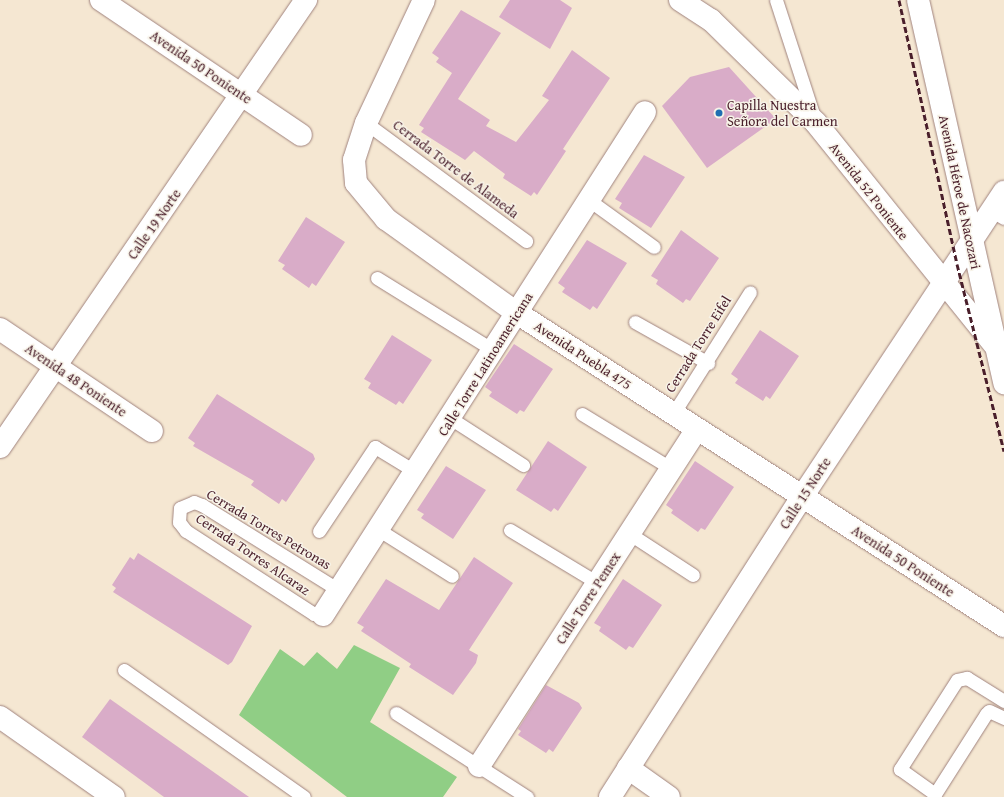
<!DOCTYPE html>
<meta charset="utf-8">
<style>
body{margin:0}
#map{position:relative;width:1004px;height:797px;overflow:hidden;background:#f5e7d2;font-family:"Gentium Book Plus",serif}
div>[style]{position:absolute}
.green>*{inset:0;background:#90ce85}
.building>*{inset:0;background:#d9acc8}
.roads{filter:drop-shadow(0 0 1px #a0837e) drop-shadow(0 0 1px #a0837e)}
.lane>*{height:13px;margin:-6.5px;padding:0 6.5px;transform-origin:6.5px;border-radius:6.5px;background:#fff}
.street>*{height:22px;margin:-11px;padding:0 11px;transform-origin:11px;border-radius:11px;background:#fff}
.rail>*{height:3px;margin-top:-1.5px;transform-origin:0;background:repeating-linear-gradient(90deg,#4a1f2b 0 6px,transparent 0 9px)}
.dots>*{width:11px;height:11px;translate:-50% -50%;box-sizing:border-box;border:2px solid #f7f3e8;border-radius:50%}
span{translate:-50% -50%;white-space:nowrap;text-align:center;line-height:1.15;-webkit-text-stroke:3px #f7f3e8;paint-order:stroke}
.street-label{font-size:14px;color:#4a1f2b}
.poi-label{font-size:14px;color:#4a1f2b}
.left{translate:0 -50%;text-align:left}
</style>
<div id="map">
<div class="green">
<div style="clip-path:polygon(354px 645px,400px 668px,370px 722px,457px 777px,443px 797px,347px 797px,239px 715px,280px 649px,304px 666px,317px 652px,337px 669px)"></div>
</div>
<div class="building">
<div style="clip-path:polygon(510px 0,560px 0,572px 8px,550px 49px,499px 17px)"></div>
<div style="clip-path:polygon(461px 10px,501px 33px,458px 99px,490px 120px,486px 126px,516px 142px,549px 100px,542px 96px,572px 50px,610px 78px,563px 149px,566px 151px,537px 195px,534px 192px,531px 196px,503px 178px,505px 174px,474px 151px,465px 160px,421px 132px,424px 128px,419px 125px,452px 73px,436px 62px,439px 58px,432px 53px)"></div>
<div style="clip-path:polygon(729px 67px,776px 119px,707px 168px,662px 106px,690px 77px)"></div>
<div style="clip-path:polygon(644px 155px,685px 177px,651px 228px,619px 208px,622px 203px,615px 199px)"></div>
<div style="clip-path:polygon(306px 217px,345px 242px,316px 286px,312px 283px,309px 288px,282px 269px,285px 265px,278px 261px)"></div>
<div style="clip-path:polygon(681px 230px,719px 258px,690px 301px,686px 299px,683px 303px,656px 284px,658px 280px,651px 276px)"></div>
<div style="clip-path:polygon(587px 240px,627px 263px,597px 309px,593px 306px,590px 310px,562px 292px,565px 288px,558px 283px)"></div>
<div style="clip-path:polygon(760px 330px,799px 356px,770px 399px,766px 396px,763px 401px,735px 383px,738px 379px,731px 374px)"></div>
<div style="clip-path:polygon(392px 335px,432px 360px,403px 404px,399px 401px,396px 405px,368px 388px,371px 383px,364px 379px)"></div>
<div style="clip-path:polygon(514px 344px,553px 369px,524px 412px,520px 410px,517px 414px,489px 396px,492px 392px,485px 387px)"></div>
<div style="clip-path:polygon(217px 394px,313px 454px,315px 459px,286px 502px,282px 499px,279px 504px,251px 485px,254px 481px,193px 446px,195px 443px,188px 438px)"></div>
<div style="clip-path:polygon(548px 441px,587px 467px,558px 511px,554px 508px,551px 512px,516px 490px)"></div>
<div style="clip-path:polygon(695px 461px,734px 487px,705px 530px,701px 528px,698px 532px,671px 513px,673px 510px,666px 505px)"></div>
<div style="clip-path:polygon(446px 466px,486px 490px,453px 539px,421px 518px,424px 514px,417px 510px)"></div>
<div style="clip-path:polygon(138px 553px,252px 626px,232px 662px,228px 665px,113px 592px,116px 588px,112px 585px,130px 557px,134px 560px)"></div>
<div style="clip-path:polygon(474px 557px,513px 583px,469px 650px,478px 655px,476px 663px,453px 695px,409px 667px,411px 664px,361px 631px,364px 627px,357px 623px,386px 579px,439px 610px)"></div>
<div style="clip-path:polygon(623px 579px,662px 605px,633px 648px,629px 646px,626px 650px,599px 631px,601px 627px,594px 623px)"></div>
<div style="clip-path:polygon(546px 685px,579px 703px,582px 708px,553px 752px,549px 749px,546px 753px,518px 735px,521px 731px,518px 729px)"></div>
<div style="clip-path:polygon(110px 699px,249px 797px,164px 797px,82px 737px)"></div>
</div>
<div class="roads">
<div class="lane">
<div style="left:776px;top:0;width:123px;rotate:72deg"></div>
<div style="left:366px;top:123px;width:199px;rotate:36.4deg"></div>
<div style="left:589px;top:200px;width:80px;rotate:35.9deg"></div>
<div style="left:992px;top:211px;width:14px;rotate:30deg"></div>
<div style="left:377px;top:278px;width:137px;rotate:31.8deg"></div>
<div style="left:635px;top:322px;width:84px;rotate:29.3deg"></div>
<div style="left:582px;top:414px;width:105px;rotate:31.4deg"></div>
<div style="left:673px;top:414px;width:144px;rotate:-57.7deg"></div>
<div style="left:450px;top:418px;width:87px;rotate:32.8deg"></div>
<div style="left:379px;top:530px;width:86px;rotate:32.2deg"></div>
<div style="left:510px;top:530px;width:103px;rotate:31.1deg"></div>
<div style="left:319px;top:531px;width:101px;rotate:-56.3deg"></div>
<div style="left:375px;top:447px;width:48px;rotate:31.4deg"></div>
<div style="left:630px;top:534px;width:75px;rotate:33.1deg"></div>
<div style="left:323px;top:615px;width:9px;rotate:-174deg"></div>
<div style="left:314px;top:614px;width:153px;rotate:-147deg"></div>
<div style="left:186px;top:531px;width:11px;rotate:-128deg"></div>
<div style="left:179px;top:522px;width:14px;rotate:-86deg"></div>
<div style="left:180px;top:508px;width:15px;rotate:-23deg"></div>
<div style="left:194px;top:502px;width:9px;rotate:21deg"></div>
<div style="left:202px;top:505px;width:163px;rotate:31.9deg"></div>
<div style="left:124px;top:670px;width:220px;rotate:35.2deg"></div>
<div style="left:1004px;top:701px;width:44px;rotate:-148.1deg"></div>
<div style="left:967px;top:678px;width:10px;rotate:169deg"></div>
<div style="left:957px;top:680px;width:106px;rotate:122.6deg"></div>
<div style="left:900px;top:769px;width:43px;rotate:35.5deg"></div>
<div style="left:935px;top:794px;width:95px;rotate:-57.5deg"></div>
<div style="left:986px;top:714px;width:4px;rotate:-45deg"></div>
<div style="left:989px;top:711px;width:17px;rotate:25deg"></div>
<div style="left:396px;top:713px;width:156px;rotate:32.7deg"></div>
</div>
<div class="street">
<div style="left:101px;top:0;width:241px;rotate:34deg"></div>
<div style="left:424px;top:0;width:136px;rotate:115.2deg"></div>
<div style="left:366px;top:123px;width:39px;rotate:108deg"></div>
<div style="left:354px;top:160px;width:23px;rotate:85deg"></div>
<div style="left:356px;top:183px;width:47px;rotate:50.2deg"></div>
<div style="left:386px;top:219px;width:161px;rotate:35.7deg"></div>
<div style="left:517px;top:313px;width:579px;rotate:32.73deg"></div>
<div style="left:680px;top:0;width:37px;rotate:33deg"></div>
<div style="left:711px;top:20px;width:147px;rotate:44.4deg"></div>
<div style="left:816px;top:123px;width:284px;rotate:51.2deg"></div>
<div style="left:918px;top:0;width:393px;rotate:77.3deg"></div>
<div style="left:0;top:329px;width:183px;rotate:33.9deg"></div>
<div style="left:0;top:447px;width:542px;rotate:-55.61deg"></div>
<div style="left:323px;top:615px;width:597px;rotate:-57.37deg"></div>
<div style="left:0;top:717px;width:139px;rotate:35.1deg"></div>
<div style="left:479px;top:766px;width:401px;rotate:-57.1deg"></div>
<div style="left:628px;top:768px;width:50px;rotate:35.3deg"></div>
<div style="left:610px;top:797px;width:356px;rotate:-57.4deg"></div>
<div style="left:802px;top:497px;width:366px;rotate:-56.5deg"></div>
</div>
</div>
<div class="rail">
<div style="left:899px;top:0;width:270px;rotate:77.6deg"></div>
<div style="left:957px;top:264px;width:193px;rotate:75.9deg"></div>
</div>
<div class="dots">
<div style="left:719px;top:113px;background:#1f6fb2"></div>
</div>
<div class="street-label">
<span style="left:201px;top:67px;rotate:34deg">Avenida 50 Poniente</span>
<span style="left:456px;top:169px;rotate:37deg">Cerrada Torre de Alameda</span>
<span style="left:869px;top:191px;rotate:52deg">Avenida 52 Poniente</span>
<span style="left:960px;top:192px;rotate:78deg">Avenida Héroe de Nacozari</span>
<span style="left:154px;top:224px;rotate:-55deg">Calle 19 Norte</span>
<span style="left:698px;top:344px;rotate:-58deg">Cerrada Torre Eifel</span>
<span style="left:583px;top:355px;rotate:33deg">Avenida Puebla 475</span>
<span style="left:485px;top:364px;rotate:-58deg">Calle Torre Latinoamericana</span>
<span style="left:76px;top:380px;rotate:34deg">Avenida 48 Poniente</span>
<span style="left:805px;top:493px;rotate:-57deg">Calle 15 Norte</span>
<span style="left:269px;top:529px;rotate:31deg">Cerrada Torres Petronas</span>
<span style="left:253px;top:554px;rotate:34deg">Cerrada Torres Alcaraz</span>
<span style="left:903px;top:561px;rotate:33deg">Avenida 50 Poniente</span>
<span style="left:588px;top:598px;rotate:-57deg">Calle Torre Pemex</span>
</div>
<div class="poi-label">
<span class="left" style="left:727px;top:113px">Capilla Nuestra<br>Señora del Carmen</span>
</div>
</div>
